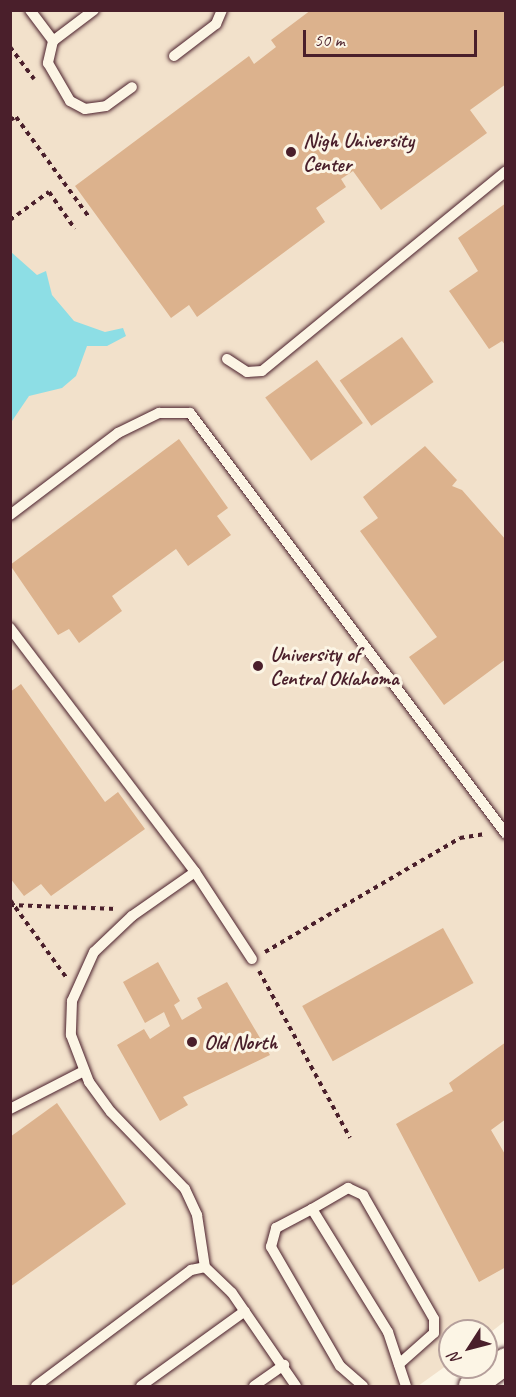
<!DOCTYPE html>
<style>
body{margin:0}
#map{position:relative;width:516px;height:1397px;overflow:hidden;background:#fcf5e5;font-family:Caveat,sans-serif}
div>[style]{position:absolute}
.built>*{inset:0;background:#f2e1cb}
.water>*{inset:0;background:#8ddee5}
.building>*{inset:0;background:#dcb28d;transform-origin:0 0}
.path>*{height:4px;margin-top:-2px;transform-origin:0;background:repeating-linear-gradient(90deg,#4a1f2b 0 4.5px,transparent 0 9px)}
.roads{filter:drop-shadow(0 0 2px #4a1f2b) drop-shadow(0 0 2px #4a1f2b)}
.service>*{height:10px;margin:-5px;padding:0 5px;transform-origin:5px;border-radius:5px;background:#fcf5e5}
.tertiary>*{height:26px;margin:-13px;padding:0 13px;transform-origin:13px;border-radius:13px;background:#fcf5e5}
.dots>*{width:16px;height:16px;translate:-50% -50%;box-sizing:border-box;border:3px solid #fcf5e5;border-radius:50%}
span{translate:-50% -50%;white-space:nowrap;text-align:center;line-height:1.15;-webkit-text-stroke:6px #fcf5e5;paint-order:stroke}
.poi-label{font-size:21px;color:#4a1f2b;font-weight:700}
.left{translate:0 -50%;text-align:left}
.frame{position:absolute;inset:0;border:12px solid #4a1f2b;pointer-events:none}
.north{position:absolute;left:438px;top:1319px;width:60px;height:60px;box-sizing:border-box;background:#fcf5e5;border:2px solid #b59f9b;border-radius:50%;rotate:234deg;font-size:16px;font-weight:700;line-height:24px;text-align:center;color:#4a1f2b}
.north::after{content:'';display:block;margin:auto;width:21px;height:27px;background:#4a1f2b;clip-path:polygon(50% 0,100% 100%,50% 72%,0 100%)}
.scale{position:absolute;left:303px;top:30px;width:174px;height:27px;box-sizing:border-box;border:3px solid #4a1f2b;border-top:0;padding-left:8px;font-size:18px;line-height:21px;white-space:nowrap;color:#4a1f2b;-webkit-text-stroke:4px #fcf5e5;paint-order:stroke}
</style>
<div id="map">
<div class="built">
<div style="clip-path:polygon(10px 11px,505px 11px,505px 1321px,486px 1336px,486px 1331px,450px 1331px,450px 1363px,418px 1386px,11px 1386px)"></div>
</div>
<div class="water">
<div style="clip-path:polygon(11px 252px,37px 275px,46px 271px,52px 295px,74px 321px,105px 332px,123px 328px,126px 336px,107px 346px,87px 346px,76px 376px,62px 388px,29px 396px,12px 421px,11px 464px)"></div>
</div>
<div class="building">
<div style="clip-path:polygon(311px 10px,506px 10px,506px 84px,470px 110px,487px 133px,381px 210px,353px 171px,341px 179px,346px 187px,316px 208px,325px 222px,197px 317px,189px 305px,171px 318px,75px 186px,249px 56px,254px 64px,276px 47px,271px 40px)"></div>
<div style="clip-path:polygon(506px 203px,506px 346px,502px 341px,489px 349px,449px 291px,478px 271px,458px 238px)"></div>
<div style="left:402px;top:337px;width:55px;height:76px;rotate:55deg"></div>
<div style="left:317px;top:360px;width:78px;height:64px;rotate:54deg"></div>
<div style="clip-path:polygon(179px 439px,228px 508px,217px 516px,231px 535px,188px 566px,176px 549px,112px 596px,122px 611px,79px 643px,69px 629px,58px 635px,10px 565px)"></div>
<div style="clip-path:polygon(425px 446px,457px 480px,452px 486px,462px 490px,506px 540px,506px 659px,444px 705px,409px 657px,437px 637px,360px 531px,378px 518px,363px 497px)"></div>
<div style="clip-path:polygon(21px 684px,105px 802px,118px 792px,145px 829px,51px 896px,41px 884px,24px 896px,10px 878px,10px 692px)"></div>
<div style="left:443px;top:928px;width:63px;height:161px;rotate:61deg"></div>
<div style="clip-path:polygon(158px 962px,180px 1001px,174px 1005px,182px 1020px,202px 1008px,197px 998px,227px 982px,270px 1055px,183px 1097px,188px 1105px,160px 1121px,117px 1045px,144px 1029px,150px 1039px,170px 1026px,164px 1012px,145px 1023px,123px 982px)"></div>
<div style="clip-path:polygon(506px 1042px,506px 1119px,491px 1130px,506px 1156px,506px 1267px,479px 1282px,396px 1124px,453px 1091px,449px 1083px)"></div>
<div style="clip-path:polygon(57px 1103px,126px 1204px,10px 1287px,10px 1137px)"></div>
</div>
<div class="path">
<div style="left:10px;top:47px;width:40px;rotate:53deg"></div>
<div style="left:10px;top:120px;width:7px;rotate:-27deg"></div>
<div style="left:16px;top:117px;width:124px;rotate:53.9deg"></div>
<div style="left:10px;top:220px;width:48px;rotate:-35.7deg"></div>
<div style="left:49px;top:192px;width:45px;rotate:54.9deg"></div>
<div style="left:10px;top:900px;width:95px;rotate:54deg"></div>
<div style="left:10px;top:905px;width:107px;rotate:2.1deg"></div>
<div style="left:265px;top:952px;width:226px;rotate:-30.3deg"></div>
<div style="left:460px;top:838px;width:25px;rotate:-9deg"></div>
<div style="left:259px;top:971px;width:190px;rotate:61.4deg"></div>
</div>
<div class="roads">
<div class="service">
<div style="left:30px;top:10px;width:39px;rotate:53deg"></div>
<div style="left:94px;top:10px;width:51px;rotate:142.9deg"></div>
<div style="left:53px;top:41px;width:23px;rotate:103deg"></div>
<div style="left:48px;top:63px;width:44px;rotate:59.9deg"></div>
<div style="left:70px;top:101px;width:17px;rotate:28deg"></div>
<div style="left:85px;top:109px;width:21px;rotate:-8deg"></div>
<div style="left:106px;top:106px;width:32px;rotate:-36deg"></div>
<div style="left:174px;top:56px;width:53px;rotate:-37.3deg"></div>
<div style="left:216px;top:24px;width:15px;rotate:-67deg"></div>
<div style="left:227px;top:359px;width:24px;rotate:33deg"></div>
<div style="left:247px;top:372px;width:15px;rotate:-4deg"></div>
<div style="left:262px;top:371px;width:315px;rotate:-39.3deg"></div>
<div style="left:10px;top:515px;width:136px;rotate:-37.2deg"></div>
<div style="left:118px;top:433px;width:46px;rotate:-26deg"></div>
<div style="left:159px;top:413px;width:31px"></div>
<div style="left:190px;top:413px;width:526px;rotate:53.11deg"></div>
<div style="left:10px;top:628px;width:306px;rotate:52.8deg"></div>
<div style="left:195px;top:872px;width:104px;rotate:56.8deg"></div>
<div style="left:195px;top:872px;width:77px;rotate:145.1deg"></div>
<div style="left:132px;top:916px;width:52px;rotate:136.5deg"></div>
<div style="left:94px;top:952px;width:54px;rotate:114.2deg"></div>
<div style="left:72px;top:1001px;width:34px;rotate:92deg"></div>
<div style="left:71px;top:1035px;width:50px;rotate:69deg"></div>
<div style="left:89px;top:1082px;width:37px;rotate:54deg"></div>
<div style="left:111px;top:1112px;width:107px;rotate:46.1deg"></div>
<div style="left:185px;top:1189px;width:29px;rotate:65deg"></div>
<div style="left:197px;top:1215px;width:53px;rotate:81.3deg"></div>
<div style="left:10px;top:1109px;width:83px;rotate:-27.2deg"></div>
<div style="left:312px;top:1209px;width:42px;rotate:-30.3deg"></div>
<div style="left:348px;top:1188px;width:17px;rotate:25deg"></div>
<div style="left:363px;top:1195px;width:143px;rotate:60.2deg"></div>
<div style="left:434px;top:1319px;width:14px;rotate:90deg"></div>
<div style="left:434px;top:1333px;width:47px;rotate:138.5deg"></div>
<div style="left:36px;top:1386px;width:194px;rotate:-36.8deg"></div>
<div style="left:191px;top:1270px;width:14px;rotate:-12deg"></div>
<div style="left:205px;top:1267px;width:37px;rotate:44deg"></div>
<div style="left:232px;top:1293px;width:113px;rotate:55.5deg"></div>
<div style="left:141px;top:1386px;width:128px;rotate:-35.8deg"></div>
<div style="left:254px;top:1386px;width:37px;rotate:-35deg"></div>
<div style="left:363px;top:1386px;width:30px;rotate:-139deg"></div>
<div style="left:340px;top:1366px;width:138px;rotate:-120.1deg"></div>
<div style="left:271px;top:1247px;width:20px;rotate:-75deg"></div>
<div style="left:276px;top:1228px;width:41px;rotate:-27.8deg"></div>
<div style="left:312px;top:1209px;width:145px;rotate:58.3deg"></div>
<div style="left:388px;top:1332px;width:57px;rotate:71.6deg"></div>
</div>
<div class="tertiary">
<div style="left:472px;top:1386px;width:42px;rotate:-36.3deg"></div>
</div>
</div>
<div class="dots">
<div style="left:291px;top:152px;background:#4a1f2b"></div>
<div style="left:258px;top:666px;background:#4a1f2b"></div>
<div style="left:192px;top:1042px;background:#4a1f2b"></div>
</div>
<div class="poi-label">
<span class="left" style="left:303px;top:152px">Nigh University<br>Center</span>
<span class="left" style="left:270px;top:666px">University of<br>Central Oklahoma</span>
<span class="left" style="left:204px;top:1042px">Old North</span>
</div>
<div class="frame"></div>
<div class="north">N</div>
<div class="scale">50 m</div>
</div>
